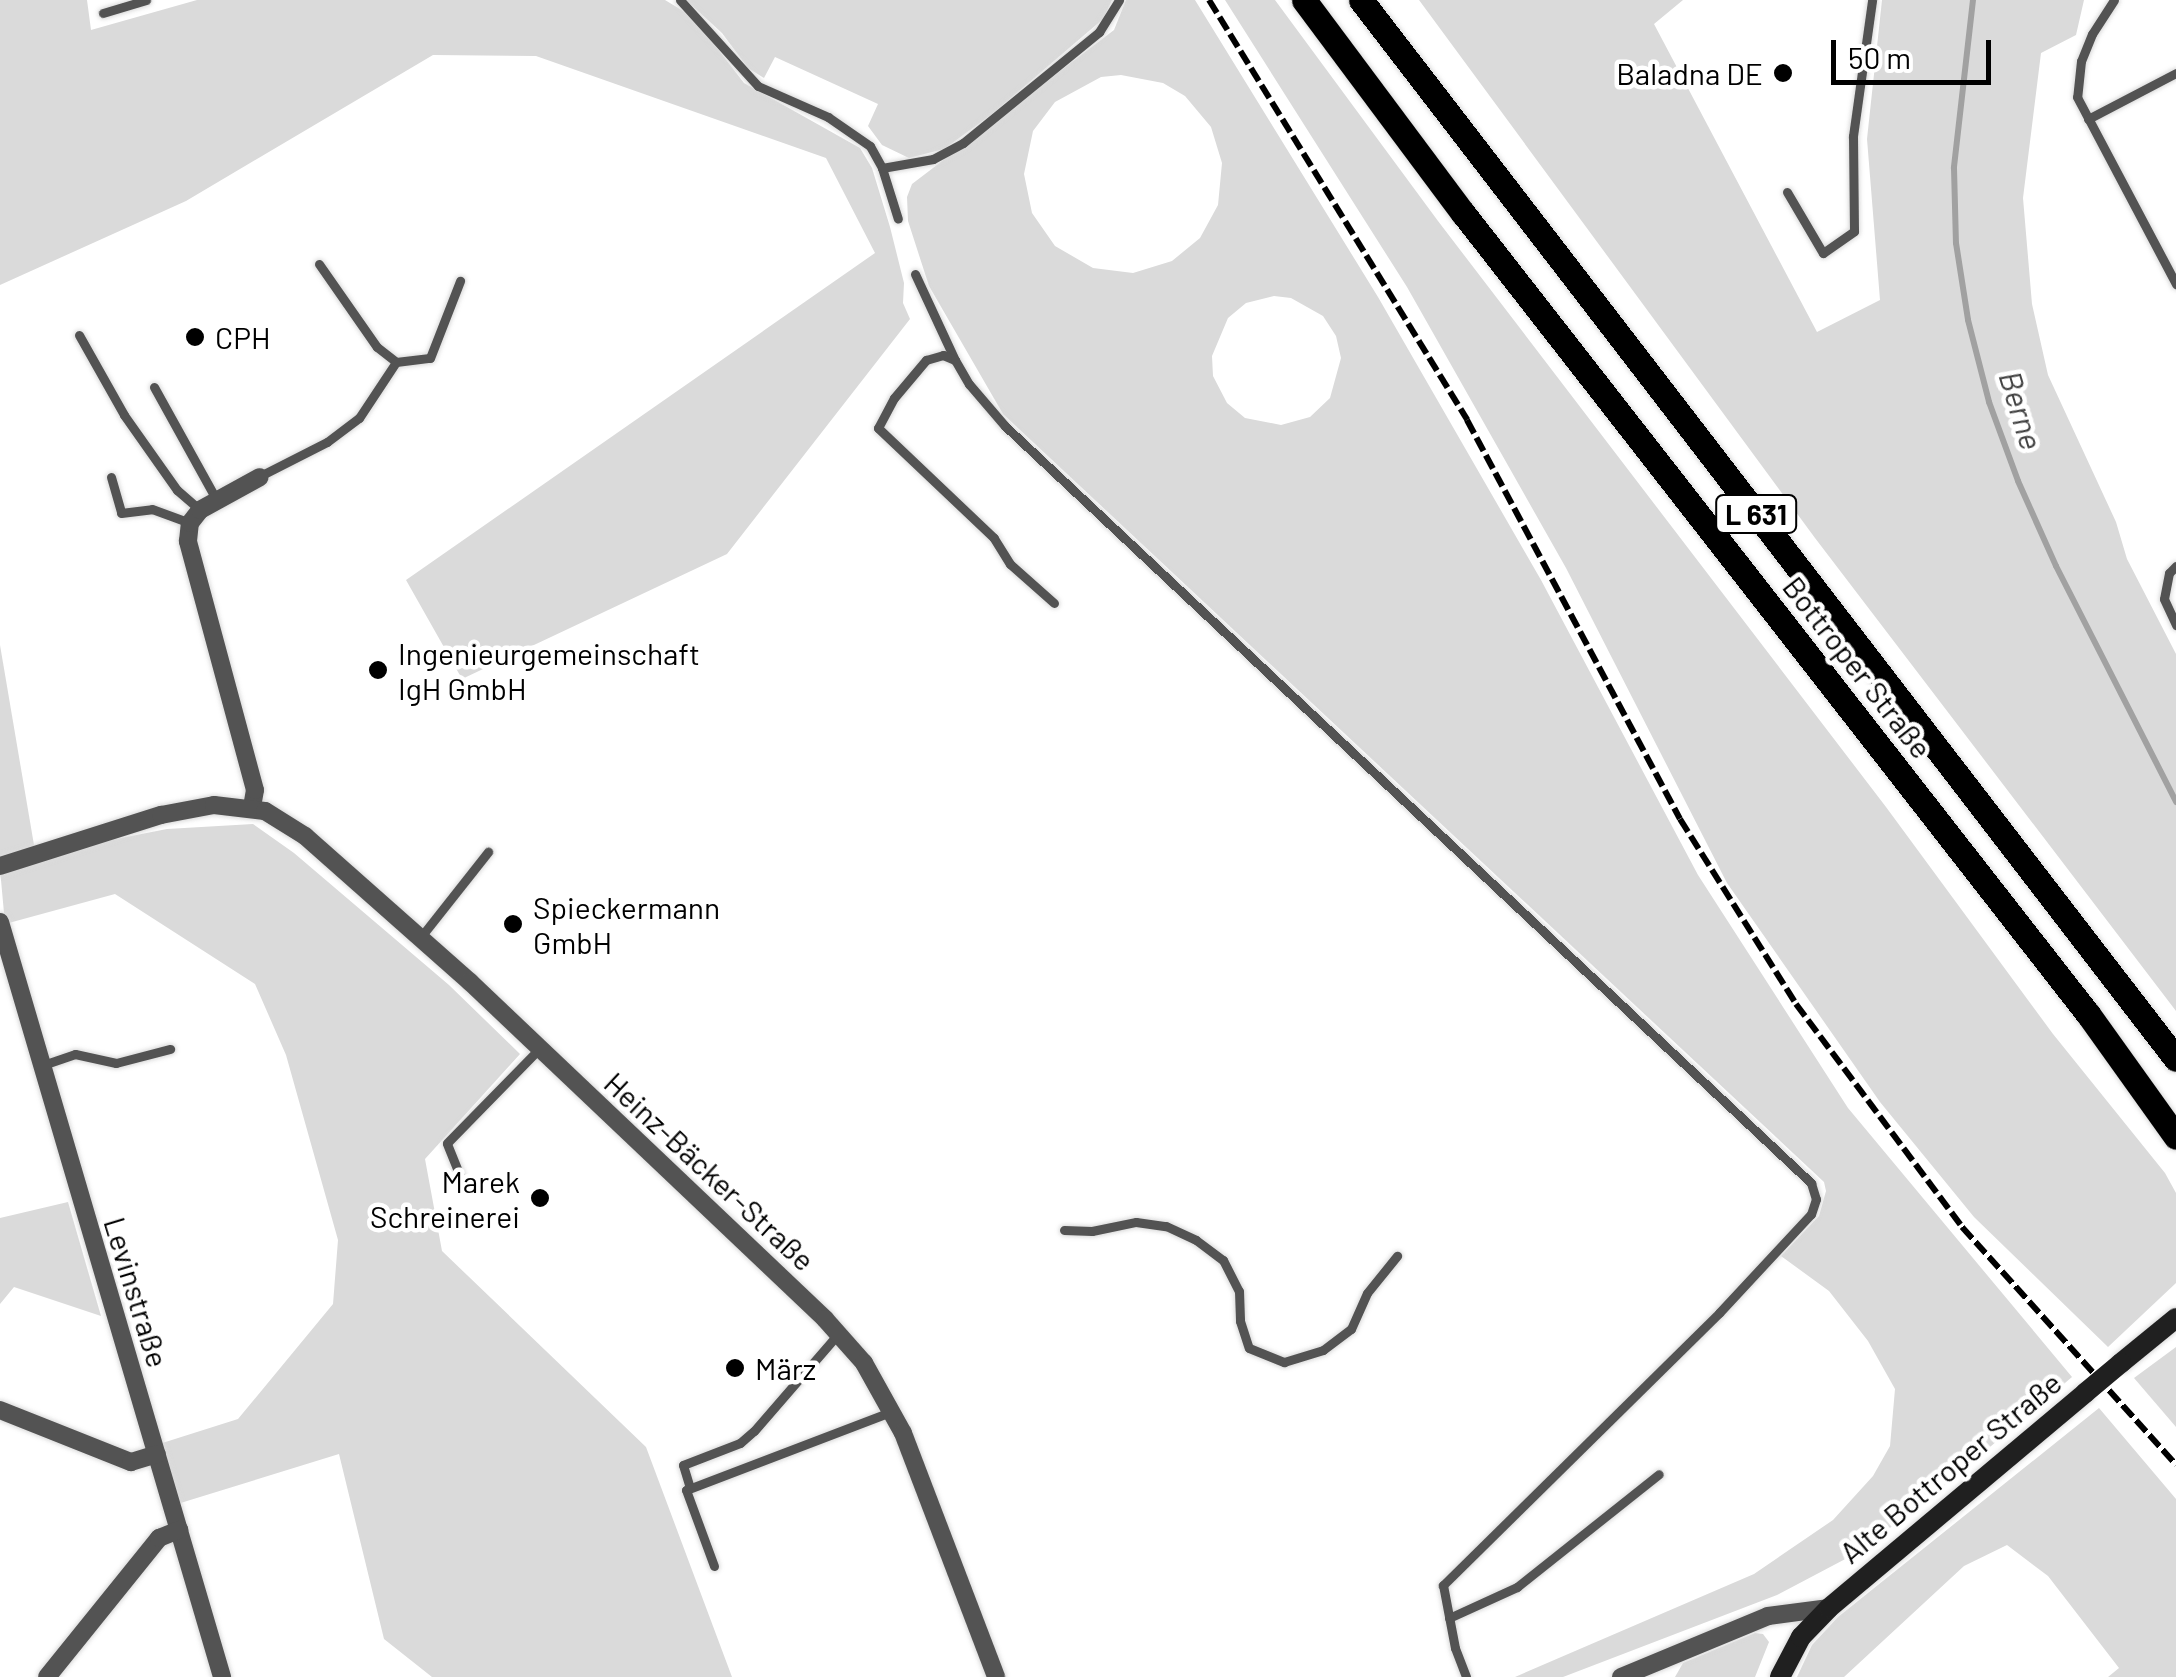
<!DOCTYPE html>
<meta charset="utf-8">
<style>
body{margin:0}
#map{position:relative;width:2176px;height:1677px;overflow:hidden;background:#fff;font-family:Barlow,sans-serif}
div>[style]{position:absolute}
.green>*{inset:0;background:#dadada}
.stream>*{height:6px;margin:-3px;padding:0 3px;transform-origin:3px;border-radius:3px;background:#a1a1a1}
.roads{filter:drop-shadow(0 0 2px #dbdbdb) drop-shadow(0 0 2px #dbdbdb)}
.lane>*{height:9px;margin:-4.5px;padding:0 4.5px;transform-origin:4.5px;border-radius:4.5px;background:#535353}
.street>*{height:18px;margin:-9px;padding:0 9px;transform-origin:9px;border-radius:9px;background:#535353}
.secondary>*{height:20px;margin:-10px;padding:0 10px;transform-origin:10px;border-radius:10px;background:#202020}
.primary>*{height:25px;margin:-12.5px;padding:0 12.5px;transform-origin:12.5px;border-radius:12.5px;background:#000}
.rail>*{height:6px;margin-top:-3px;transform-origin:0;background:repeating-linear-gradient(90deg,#000 0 15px,transparent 0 20px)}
.secondary-bridge>*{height:20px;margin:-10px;padding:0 10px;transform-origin:10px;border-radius:10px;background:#202020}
.dots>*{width:28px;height:28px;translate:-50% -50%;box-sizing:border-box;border:5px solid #fff;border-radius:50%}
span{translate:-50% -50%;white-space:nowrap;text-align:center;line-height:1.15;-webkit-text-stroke:9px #fff;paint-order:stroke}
.shield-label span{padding:2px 8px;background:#fff;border:2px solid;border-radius:8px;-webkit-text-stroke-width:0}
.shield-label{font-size:28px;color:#000;font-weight:700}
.poi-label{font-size:30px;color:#000}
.right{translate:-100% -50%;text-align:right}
.left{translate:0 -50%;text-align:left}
.street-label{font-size:30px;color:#000}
.water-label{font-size:32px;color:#424242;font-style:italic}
.scale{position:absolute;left:1831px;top:40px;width:160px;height:45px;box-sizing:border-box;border:5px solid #000;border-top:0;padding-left:12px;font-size:30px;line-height:35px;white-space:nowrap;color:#000;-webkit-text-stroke:8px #fff;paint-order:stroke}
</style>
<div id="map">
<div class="green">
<div style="clip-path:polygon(0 0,87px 0,91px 30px,197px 0,665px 0,693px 17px,744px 83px,860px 148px,872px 168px,890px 227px,904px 283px,903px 303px,910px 319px,727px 554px,462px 679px,406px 580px,875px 253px,826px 158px,536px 56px,433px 55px,186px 201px,0 285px)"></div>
<div style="clip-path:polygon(686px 0,1112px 0,1103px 19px,992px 114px,944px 149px,909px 158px,882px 145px,868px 126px,878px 104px,775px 57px,764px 78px,748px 68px,722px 33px)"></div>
<div style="clip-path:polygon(evenodd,1126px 0,1195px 0,1378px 297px,1541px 580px,1698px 875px,1848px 1108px,2072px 1377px,1923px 1504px,1851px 1556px,1777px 1595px,1563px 1677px,1515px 1677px,1754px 1574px,1833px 1520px,1873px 1476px,1890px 1446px,1895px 1389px,1868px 1341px,1829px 1291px,1781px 1256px,1819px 1216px,1826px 1191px,1824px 1182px,1003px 414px,929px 286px,908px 221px,907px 197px,912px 184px,1114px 30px,1126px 0,1121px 75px,1163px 83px,1185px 96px,1211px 127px,1222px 163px,1218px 205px,1200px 238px,1172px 261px,1133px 273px,1093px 268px,1055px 246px,1032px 213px,1024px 174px,1033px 131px,1055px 102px,1101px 77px,1121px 75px,1126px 0,1274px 296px,1291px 298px,1323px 316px,1336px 336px,1341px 358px,1330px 398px,1310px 417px,1281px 425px,1245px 418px,1227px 403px,1213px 376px,1212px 356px,1228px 318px,1246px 303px,1274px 296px)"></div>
<div style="clip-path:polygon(1225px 0,1275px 0,1438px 221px,1886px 807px,2053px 1034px,2165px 1173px,2176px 1193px,2176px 1283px,2108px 1347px,1974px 1217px,1880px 1102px,1727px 883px,1566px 568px,1407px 287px)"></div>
<div style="clip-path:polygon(1419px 0,1683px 0,1654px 24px,1817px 332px,1880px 300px,1867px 139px,1882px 0,2084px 0,2076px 35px,2041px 53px,2023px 198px,2032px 304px,2048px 375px,2116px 522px,2127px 559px,2176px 654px,2176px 1011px,1815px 538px)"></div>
<div style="clip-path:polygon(0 645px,35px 851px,0 863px)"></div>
<div style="clip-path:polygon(253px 824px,294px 853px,449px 985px,520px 1054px,425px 1159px,442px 1251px,646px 1447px,732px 1677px,432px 1677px,384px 1639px,339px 1454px,174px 1505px,156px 1445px,238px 1419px,333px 1304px,338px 1240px,286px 1055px,255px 984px,115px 894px,5px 924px,0 869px,65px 849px,167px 829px)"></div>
<div style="clip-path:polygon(68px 1202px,101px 1316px,14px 1287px,0 1304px,0 1218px)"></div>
<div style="clip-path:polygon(2176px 1347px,2176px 1427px,2134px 1378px)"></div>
<div style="clip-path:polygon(2099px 1408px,2176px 1499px,2176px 1677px,2108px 1677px,2119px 1668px,2048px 1576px,2007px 1545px,1964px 1566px,1844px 1677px,1797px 1677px,1812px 1645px,1838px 1617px)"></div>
<div style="clip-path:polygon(1755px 1633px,1763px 1634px,1769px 1642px,1755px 1677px,1675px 1677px,1683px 1663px)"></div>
</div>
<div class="stream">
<div style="left:1973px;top:0;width:169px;rotate:96.5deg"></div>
<div style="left:1954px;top:168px;width:75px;rotate:88.5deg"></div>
<div style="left:1956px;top:243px;width:78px;rotate:81.1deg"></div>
<div style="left:1968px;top:320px;width:85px;rotate:75.6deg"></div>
<div style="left:1989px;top:402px;width:84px;rotate:69.8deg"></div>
<div style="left:2018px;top:481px;width:93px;rotate:65.9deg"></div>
<div style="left:2056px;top:566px;width:265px;rotate:63deg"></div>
</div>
<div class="roads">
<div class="lane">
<div style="left:680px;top:0;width:116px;rotate:47.8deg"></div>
<div style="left:758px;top:86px;width:77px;rotate:23.9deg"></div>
<div style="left:828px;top:117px;width:51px;rotate:34.6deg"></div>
<div style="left:870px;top:146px;width:25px;rotate:61deg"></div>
<div style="left:882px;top:168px;width:53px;rotate:72.6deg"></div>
<div style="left:2114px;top:0;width:40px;rotate:122.9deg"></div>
<div style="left:2092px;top:34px;width:29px;rotate:112deg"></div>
<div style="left:2081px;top:61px;width:36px;rotate:96deg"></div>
<div style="left:2077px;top:97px;width:212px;rotate:62.1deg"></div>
<div style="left:103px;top:13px;width:45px;rotate:-16.8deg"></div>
<div style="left:2088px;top:119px;width:99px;rotate:-27.6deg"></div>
<div style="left:882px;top:168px;width:52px;rotate:-10deg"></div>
<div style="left:933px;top:159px;width:34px;rotate:-28deg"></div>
<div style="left:963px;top:143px;width:176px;rotate:-39.2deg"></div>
<div style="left:1099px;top:32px;width:38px;rotate:-58deg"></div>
<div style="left:1787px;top:192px;width:71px;rotate:59.5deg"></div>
<div style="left:1823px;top:253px;width:38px;rotate:-35deg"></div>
<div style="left:1854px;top:231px;width:95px;rotate:-90.6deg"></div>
<div style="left:1853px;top:136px;width:137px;rotate:-82deg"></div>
<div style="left:319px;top:264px;width:101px;rotate:55.1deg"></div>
<div style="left:377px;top:347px;width:24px;rotate:38deg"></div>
<div style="left:396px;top:362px;width:34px;rotate:-7deg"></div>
<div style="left:430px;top:358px;width:83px;rotate:-68.7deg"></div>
<div style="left:915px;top:274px;width:95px;rotate:65.1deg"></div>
<div style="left:79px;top:335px;width:92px;rotate:60.6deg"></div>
<div style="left:124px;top:415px;width:92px;rotate:54.8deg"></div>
<div style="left:177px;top:490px;width:30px;rotate:41deg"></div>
<div style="left:154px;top:387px;width:128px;rotate:61deg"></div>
<div style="left:260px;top:476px;width:75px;rotate:-26.9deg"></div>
<div style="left:327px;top:442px;width:40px;rotate:-37deg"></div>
<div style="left:359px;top:418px;width:67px;rotate:-56.5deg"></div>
<div style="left:111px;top:477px;width:37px;rotate:74deg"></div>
<div style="left:121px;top:513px;width:31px;rotate:-7deg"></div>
<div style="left:152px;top:509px;width:40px;rotate:20.2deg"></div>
<div style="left:2176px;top:566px;width:10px;rotate:135deg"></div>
<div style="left:2169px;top:573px;width:26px;rotate:101deg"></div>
<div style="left:2164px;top:599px;width:29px;rotate:65deg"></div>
<div style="left:1054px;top:603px;width:59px;rotate:-138.4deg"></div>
<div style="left:1010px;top:564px;width:31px;rotate:-122deg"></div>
<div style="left:994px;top:538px;width:160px;rotate:-136.5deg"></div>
<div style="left:878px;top:428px;width:34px;rotate:-62deg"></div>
<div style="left:894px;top:398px;width:50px;rotate:-49.9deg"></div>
<div style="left:926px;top:360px;width:18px;rotate:-16deg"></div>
<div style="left:943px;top:355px;width:13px;rotate:23deg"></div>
<div style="left:955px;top:360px;width:28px;rotate:60deg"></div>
<div style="left:969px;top:384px;width:55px;rotate:49.4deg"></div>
<div style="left:1005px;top:426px;width:1106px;rotate:43.2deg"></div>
<div style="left:1811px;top:1183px;width:17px;rotate:73deg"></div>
<div style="left:1816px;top:1199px;width:16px;rotate:108deg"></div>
<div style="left:1811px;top:1214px;width:135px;rotate:132.9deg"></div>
<div style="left:1719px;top:1313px;width:388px;rotate:135.4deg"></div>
<div style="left:1443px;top:1585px;width:64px;rotate:79.2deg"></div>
<div style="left:1455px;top:1648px;width:31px;rotate:69deg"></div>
<div style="left:420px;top:938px;width:110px;rotate:-51.7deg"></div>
<div style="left:43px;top:1065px;width:34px;rotate:-19deg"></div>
<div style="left:75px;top:1054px;width:42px;rotate:12.4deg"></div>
<div style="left:116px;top:1063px;width:56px;rotate:-14.5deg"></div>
<div style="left:460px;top:1176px;width:35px;rotate:-112deg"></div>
<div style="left:447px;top:1143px;width:133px;rotate:-45.6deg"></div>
<div style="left:1064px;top:1230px;width:28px;rotate:2deg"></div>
<div style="left:1092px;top:1231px;width:45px;rotate:-11.6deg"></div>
<div style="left:1136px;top:1222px;width:30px;rotate:8deg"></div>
<div style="left:1166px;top:1226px;width:33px;rotate:25deg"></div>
<div style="left:1196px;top:1240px;width:34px;rotate:37deg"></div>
<div style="left:1223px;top:1260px;width:35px;rotate:63deg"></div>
<div style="left:1239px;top:1291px;width:30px;rotate:88deg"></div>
<div style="left:1240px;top:1321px;width:28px;rotate:72deg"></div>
<div style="left:1249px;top:1348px;width:38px;rotate:22deg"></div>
<div style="left:1284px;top:1362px;width:41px;rotate:-17.1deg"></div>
<div style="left:1323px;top:1350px;width:35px;rotate:-37deg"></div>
<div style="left:1351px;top:1329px;width:39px;rotate:-66deg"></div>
<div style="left:1367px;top:1293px;width:48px;rotate:-51deg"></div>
<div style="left:690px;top:1488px;width:24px;rotate:-107deg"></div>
<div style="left:683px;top:1465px;width:61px;rotate:-21.1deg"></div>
<div style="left:740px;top:1443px;width:18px;rotate:-41deg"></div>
<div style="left:754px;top:1431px;width:128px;rotate:-49.1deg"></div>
<div style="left:714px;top:1566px;width:81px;rotate:-110.2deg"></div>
<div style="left:686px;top:1490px;width:218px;rotate:-20.9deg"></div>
<div style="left:1449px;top:1618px;width:75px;rotate:-24.5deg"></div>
<div style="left:1517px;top:1587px;width:181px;rotate:-38.5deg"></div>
</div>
<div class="street">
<div style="left:252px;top:807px;width:17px;rotate:-80deg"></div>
<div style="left:255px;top:790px;width:258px;rotate:-105.1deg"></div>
<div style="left:188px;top:541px;width:18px;rotate:-84deg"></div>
<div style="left:190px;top:523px;width:16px;rotate:-52deg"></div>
<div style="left:200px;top:510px;width:68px;rotate:-28.8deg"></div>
<div style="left:0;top:866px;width:169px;rotate:-17.6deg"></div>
<div style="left:161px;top:815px;width:54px;rotate:-10.7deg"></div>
<div style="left:214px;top:805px;width:51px;rotate:6.7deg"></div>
<div style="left:265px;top:811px;width:47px;rotate:32deg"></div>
<div style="left:305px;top:836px;width:220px;rotate:41.5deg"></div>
<div style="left:470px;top:982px;width:489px;rotate:43.5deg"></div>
<div style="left:825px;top:1319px;width:59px;rotate:48.4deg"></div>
<div style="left:864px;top:1363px;width:80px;rotate:60.9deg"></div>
<div style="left:903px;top:1433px;width:261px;rotate:69.1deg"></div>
<div style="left:0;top:922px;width:787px;rotate:73.61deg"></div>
<div style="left:0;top:1410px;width:141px;rotate:21.7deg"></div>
<div style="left:131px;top:1462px;width:27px;rotate:-17deg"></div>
<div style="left:47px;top:1677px;width:179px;rotate:-51.1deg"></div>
<div style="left:159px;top:1538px;width:22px;rotate:-22deg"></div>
<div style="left:1621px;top:1677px;width:159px;rotate:-22.5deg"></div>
<div style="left:1768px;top:1616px;width:62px;rotate:-7.5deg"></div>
</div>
<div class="secondary">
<div style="left:2121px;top:1363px;width:71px;rotate:-39.3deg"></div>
<div style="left:1780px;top:1677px;width:45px;rotate:-62.3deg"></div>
<div style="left:1801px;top:1637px;width:40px;rotate:-46deg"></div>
<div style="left:1829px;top:1608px;width:334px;rotate:-40deg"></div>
</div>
<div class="primary">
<div style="left:1304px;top:0;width:266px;rotate:53.3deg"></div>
<div style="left:1463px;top:213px;width:1016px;rotate:52.04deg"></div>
<div style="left:2088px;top:1014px;width:151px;rotate:54.4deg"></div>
<div style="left:1361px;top:0;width:1336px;rotate:52.42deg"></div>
</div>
</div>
<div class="rail">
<div style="left:1209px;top:0;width:493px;rotate:58.4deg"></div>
<div style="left:1467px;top:420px;width:452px;rotate:61.9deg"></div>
<div style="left:1680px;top:819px;width:218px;rotate:57.9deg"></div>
<div style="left:1796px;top:1004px;width:278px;rotate:53.3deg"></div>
<div style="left:1962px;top:1227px;width:320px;rotate:48deg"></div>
</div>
<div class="secondary-bridge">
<div style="left:2085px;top:1393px;width:47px;rotate:-39.8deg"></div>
</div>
<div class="dots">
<div style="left:1783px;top:73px;background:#000"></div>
<div style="left:195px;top:337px;background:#000"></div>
<div style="left:378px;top:670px;background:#000"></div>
<div style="left:513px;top:924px;background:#000"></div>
<div style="left:540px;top:1198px;background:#000"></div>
<div style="left:735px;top:1368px;background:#000"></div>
</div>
<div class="shield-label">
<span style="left:1756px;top:514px">L 631</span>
</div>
<div class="poi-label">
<span class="right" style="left:1763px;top:73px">Baladna DE</span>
<span class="left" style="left:215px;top:337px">CPH</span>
<span class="left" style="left:398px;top:670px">Ingenieurgemeinschaft<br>IgH GmbH</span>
<span class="left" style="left:533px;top:924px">Spieckermann<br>GmbH</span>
<span class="right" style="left:520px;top:1198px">Marek<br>Schreinerei</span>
<span class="left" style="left:755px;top:1368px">März</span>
</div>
<div class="street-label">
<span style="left:1858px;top:667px;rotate:52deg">Bottroper Straße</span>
<span style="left:710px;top:1171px;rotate:43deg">Heinz-Bäcker-Straße</span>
<span style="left:137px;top:1292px;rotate:73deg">Levinstraße</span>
<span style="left:1950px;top:1467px;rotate:-40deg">Alte Bottroper Straße</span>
</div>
<div class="water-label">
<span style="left:2022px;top:410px;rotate:73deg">Berne</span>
</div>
<div class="scale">50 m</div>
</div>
